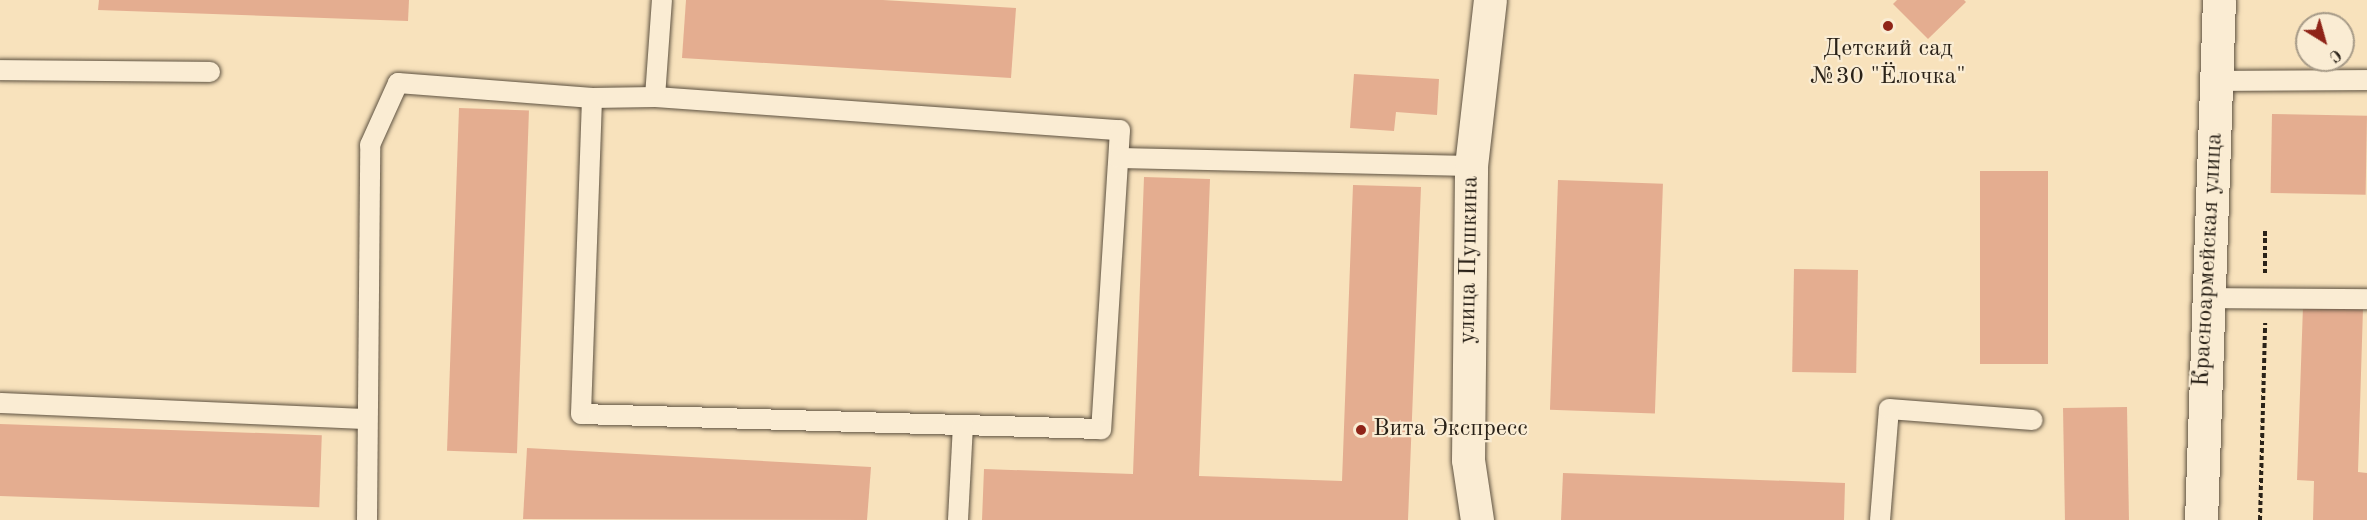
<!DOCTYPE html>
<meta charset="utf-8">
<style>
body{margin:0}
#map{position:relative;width:2367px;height:520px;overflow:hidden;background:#f8e2bc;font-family:"Old Standard TT",serif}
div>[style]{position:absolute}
.building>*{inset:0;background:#e4ad90;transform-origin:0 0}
.path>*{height:4px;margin-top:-2px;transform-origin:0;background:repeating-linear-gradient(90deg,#2a2218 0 4.5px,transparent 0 7.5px)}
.roads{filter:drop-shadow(0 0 2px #5e5241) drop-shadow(0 0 2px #5e5241)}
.lane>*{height:20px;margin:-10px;padding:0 10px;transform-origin:10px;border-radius:10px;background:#faecd3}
.street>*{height:33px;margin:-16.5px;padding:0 16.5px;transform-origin:16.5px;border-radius:16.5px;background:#faecd3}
.secondary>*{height:33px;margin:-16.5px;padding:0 16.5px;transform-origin:16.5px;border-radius:16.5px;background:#faecd3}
.dots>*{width:16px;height:16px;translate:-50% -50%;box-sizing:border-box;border:3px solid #faecd3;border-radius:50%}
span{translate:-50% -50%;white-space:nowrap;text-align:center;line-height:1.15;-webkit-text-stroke:4.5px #faecd3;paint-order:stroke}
.poi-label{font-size:24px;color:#2a2218}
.left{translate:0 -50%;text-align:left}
.street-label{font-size:24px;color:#2a2218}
.north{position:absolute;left:2295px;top:12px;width:60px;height:60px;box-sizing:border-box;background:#faecd3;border:2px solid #a79b88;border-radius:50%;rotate:143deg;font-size:16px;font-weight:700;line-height:24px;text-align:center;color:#2a2218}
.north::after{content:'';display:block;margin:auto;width:21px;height:27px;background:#8f2418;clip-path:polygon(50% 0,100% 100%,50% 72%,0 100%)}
</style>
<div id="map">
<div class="building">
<div style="clip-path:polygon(99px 0,409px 0,408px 21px,98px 10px)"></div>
<div style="clip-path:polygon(686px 0,883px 0,1016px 8px,1011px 78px,682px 58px)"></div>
<div style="clip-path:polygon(1897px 0,1964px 0,1966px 2px,1928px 39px,1893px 4px)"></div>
<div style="clip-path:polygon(1354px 74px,1439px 79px,1437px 115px,1396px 112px,1394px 131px,1350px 128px)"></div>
<div style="left:459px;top:108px;width:70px;height:343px;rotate:2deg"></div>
<div style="left:2272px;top:114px;width:95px;height:79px;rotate:1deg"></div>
<div style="left:1980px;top:171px;width:68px;height:193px"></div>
<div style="clip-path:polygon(1144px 177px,1210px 179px,1199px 476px,1342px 481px,1353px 185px,1421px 187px,1408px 520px,982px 520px,984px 469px,1133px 474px)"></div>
<div style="left:1558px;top:180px;width:105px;height:230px;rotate:2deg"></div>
<div style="left:1794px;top:269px;width:64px;height:103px;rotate:1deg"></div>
<div style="clip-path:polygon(2303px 306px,2363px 308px,2358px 472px,2367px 473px,2367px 520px,2313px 520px,2314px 481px,2297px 480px)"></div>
<div style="left:2127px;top:407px;width:113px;height:64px;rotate:89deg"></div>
<div style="left:0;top:424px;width:322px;height:72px;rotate:2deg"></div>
<div style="clip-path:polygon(527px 448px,871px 467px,867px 520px,523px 519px)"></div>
<div style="clip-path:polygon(1563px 473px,1845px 483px,1844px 520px,1561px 520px)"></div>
</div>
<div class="path">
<div style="left:2265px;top:273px;width:44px;rotate:-90deg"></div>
<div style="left:2260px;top:520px;width:197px;rotate:-88.5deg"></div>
</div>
<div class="roads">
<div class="lane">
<div style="left:0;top:70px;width:210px;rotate:0.5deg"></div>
<div style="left:2217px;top:81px;width:150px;rotate:-0.4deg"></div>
<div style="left:655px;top:97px;width:466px;rotate:4.1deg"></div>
<div style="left:1120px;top:130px;width:300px;rotate:93.6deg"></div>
<div style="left:1101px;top:429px;width:520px;rotate:-178.35deg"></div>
<div style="left:581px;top:414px;width:316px;rotate:-88deg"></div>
<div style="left:592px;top:98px;width:63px;rotate:-0.9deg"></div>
<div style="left:655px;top:97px;width:97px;rotate:-85.9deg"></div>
<div style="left:1119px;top:158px;width:352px;rotate:1.3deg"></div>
<div style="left:2205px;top:298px;width:162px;rotate:0.4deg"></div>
<div style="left:0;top:403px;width:366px;rotate:2.5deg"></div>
<div style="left:367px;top:520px;width:375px;rotate:-89.5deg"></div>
<div style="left:370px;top:145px;width:68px;rotate:-65.7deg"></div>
<div style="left:398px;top:83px;width:195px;rotate:4.4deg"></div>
<div style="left:958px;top:520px;width:95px;rotate:-87deg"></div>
<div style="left:1880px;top:520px;width:111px;rotate:-85.4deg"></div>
<div style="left:1889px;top:409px;width:144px;rotate:4.4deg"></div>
</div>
<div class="street">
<div style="left:1477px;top:520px;width:61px;rotate:-98.5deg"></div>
<div style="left:1468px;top:460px;width:294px;rotate:-89.4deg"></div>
<div style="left:1471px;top:166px;width:167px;rotate:-83.5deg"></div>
</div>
<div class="secondary">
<div style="left:2201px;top:520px;width:520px;rotate:-88.02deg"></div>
</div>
</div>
<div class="dots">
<div style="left:1888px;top:26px;background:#8f2418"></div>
<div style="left:1361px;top:430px;background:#8f2418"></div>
</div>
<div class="poi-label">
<span style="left:1888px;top:64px">Детский сад<br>№30 "Ёлочка"</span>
<span class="left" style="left:1373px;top:430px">Вита Экспресс</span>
</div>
<div class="street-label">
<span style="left:1470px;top:260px;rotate:-89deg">улица Пушкина</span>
<span style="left:2209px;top:260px;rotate:-87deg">Красноармейская улица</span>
</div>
<div class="north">С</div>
</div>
